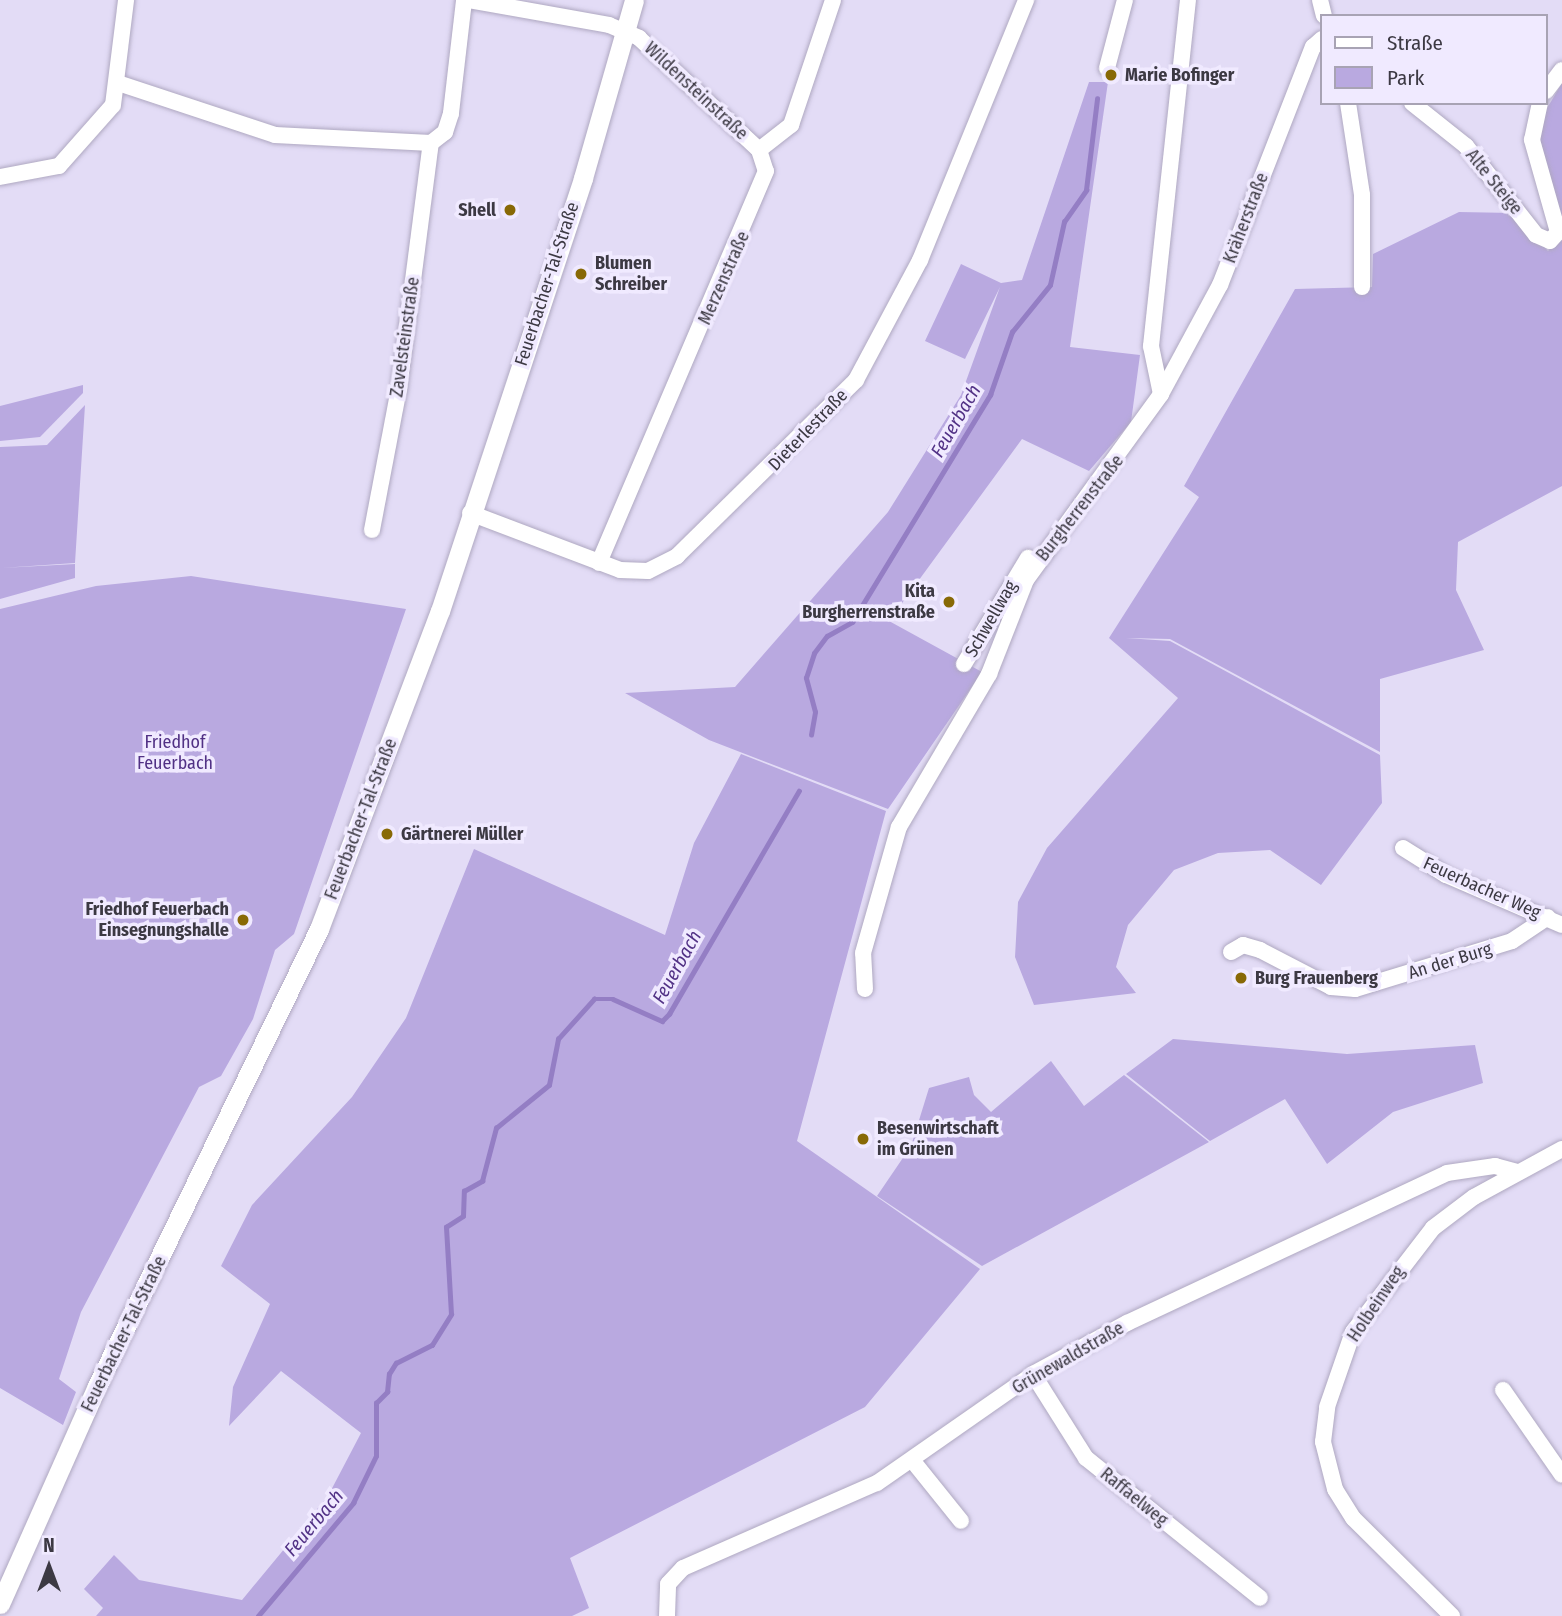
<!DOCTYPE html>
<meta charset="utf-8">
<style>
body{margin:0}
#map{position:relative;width:1562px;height:1616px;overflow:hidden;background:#e3dcf6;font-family:"Fira Sans Condensed",sans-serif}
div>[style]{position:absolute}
.green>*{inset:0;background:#b9a9e0}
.stream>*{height:4.5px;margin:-2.25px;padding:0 2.25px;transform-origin:2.25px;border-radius:2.25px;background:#947ec4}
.roads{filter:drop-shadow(0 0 2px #afa8c1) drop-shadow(0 0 2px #afa8c1)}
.minor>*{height:16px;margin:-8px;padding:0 8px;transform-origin:8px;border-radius:8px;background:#fff}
.major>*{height:19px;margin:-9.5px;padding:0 9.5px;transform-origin:9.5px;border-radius:9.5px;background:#fff}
.dots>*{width:19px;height:19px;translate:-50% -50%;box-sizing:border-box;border:4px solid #f0eaff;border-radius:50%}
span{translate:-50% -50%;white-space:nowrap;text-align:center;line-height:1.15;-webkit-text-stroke:7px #f0eaff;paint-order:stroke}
.poi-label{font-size:18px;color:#3c3943;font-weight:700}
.left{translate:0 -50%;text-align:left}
.right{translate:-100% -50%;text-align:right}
.street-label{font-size:18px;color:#3c3943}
.park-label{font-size:18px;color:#513185}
.water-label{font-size:19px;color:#523286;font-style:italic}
.legend{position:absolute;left:1320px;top:14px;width:228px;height:91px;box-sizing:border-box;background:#f0eaff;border:2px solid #a8a3b4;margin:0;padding:9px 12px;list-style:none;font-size:21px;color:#3c3943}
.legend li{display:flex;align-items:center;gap:14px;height:35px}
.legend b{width:35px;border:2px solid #a8a3b4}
.north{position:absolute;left:14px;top:1532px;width:70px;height:70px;-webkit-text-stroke:5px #f0eaff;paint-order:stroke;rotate:0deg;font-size:19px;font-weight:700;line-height:28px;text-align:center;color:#3c3943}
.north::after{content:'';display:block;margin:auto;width:24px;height:32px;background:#3c3943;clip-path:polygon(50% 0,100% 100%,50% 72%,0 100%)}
</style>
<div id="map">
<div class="green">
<div style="clip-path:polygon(1089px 82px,1108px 82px,1070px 347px,1140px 355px,1131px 422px,1089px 471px,1022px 439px,889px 621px,982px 672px,888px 809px,709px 740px,625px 693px,735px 687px,888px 512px,961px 395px,1000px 287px,965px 359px,925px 341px,961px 264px,1001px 283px,1022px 280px)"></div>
<div style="clip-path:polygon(1562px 83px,1562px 486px,1458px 542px,1456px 590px,1484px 650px,1380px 679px,1380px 752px,1170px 639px,1126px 638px,1170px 641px,1380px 755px,1382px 803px,1321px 885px,1270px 850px,1218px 853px,1174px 870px,1128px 925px,1116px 967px,1136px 993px,1034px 1005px,1015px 957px,1018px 902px,1047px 848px,1178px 698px,1109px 638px,1199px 497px,1184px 486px,1295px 289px,1372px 287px,1373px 254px,1459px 212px,1513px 213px,1548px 251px,1562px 236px,1537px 125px)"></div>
<div style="clip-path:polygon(83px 385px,83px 393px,40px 437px,0 441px,0 406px)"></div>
<div style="clip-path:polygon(85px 405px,75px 563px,1px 568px,75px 564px,75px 578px,0 599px,0 447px,47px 445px)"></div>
<div style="clip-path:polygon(191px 576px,406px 609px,294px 934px,275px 950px,253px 1019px,221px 1076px,199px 1087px,81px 1312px,59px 1379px,76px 1392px,63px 1425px,0 1388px,0 609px,96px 586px)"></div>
<div style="clip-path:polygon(741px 754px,886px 811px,797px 1141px,980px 1269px,865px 1407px,570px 1558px,589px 1608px,572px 1616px,96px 1616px,103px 1608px,84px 1589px,114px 1555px,139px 1580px,242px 1600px,328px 1496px,361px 1433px,281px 1371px,229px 1426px,233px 1387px,270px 1304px,221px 1266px,252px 1205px,352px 1097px,406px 1018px,474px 849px,665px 935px,694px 843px)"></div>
<div style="clip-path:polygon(1173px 1039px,1347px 1054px,1475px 1045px,1483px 1083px,1393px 1112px,1327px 1164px,1285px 1099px,1210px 1141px,1126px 1074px)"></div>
<div style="clip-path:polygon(1051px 1061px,1084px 1106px,1124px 1075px,1209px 1142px,982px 1266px,877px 1196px,911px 1146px,929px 1088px,969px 1077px,974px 1095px,991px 1112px)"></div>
</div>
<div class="stream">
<div style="left:811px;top:735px;width:23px;rotate:-80deg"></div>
<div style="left:815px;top:712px;width:35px;rotate:-105deg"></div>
<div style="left:806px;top:678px;width:26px;rotate:-72deg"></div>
<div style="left:814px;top:653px;width:21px;rotate:-53deg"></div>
<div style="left:827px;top:636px;width:29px;rotate:-29deg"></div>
<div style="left:852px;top:622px;width:266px;rotate:-58.7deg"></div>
<div style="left:990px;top:395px;width:67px;rotate:-70.8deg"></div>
<div style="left:1012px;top:332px;width:60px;rotate:-51deg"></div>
<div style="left:1050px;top:285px;width:65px;rotate:-77.5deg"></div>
<div style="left:1064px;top:222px;width:39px;rotate:-55deg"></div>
<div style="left:1086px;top:190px;width:92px;rotate:-83.1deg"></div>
<div style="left:258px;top:1616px;width:148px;rotate:-49.9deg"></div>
<div style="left:353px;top:1503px;width:52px;rotate:-63.9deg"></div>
<div style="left:376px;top:1456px;width:53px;rotate:-90deg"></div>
<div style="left:376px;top:1403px;width:16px;rotate:-45deg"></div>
<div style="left:387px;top:1392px;width:18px;rotate:-84deg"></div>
<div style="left:389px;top:1374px;width:13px;rotate:-58deg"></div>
<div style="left:396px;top:1363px;width:40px;rotate:-26.6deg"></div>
<div style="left:432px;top:1345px;width:36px;rotate:-58deg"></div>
<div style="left:451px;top:1314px;width:87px;rotate:-93.3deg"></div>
<div style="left:446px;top:1227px;width:20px;rotate:-33deg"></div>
<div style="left:463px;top:1216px;width:25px;rotate:-88deg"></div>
<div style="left:464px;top:1191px;width:21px;rotate:-29deg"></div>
<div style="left:482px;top:1181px;width:55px;rotate:-75.2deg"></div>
<div style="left:496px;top:1128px;width:68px;rotate:-39.1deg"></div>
<div style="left:549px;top:1085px;width:47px;rotate:-78.9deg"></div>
<div style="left:558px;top:1039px;width:54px;rotate:-48deg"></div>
<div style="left:594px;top:999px;width:19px"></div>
<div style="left:613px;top:999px;width:54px;rotate:24.2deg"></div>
<div style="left:662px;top:1021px;width:10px;rotate:-45deg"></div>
<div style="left:669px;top:1014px;width:258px;rotate:-59.8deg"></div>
</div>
<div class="roads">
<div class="minor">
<div style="left:469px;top:0;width:142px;rotate:10.1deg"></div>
<div style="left:609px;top:25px;width:33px;rotate:23deg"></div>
<div style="left:639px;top:38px;width:164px;rotate:43deg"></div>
<div style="left:759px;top:150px;width:22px;rotate:72deg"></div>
<div style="left:766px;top:171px;width:426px;rotate:113.1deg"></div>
<div style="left:1320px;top:0;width:16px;rotate:76deg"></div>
<div style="left:1107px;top:68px;width:70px;rotate:-75.2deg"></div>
<div style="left:121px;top:84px;width:162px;rotate:18.3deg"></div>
<div style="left:275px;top:135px;width:156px;rotate:2.9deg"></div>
<div style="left:431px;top:143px;width:18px;rotate:-38deg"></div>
<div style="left:445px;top:132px;width:20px;rotate:-72deg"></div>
<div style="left:451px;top:113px;width:114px;rotate:-83.4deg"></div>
<div style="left:1546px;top:91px;width:26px;rotate:-53deg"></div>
<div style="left:1348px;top:103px;width:93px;rotate:81.3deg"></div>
<div style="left:1362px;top:195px;width:92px;rotate:90deg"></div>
<div style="left:1412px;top:103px;width:69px;rotate:38.5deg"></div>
<div style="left:1466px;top:146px;width:113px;rotate:51.8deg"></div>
<div style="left:1536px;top:235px;width:15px;rotate:23deg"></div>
<div style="left:1550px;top:241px;width:12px;rotate:-48deg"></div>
<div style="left:1558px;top:232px;width:96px;rotate:-105.8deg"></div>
<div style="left:1532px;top:140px;width:38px;rotate:-78deg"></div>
<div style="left:759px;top:150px;width:41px;rotate:-38deg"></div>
<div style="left:791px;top:125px;width:132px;rotate:-71.4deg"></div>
<div style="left:0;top:177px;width:60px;rotate:-10.6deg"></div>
<div style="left:59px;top:166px;width:81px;rotate:-48.5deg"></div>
<div style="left:113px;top:105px;width:106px;rotate:-82.9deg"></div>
<div style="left:1161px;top:394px;width:124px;rotate:-61.6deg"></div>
<div style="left:1220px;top:285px;width:256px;rotate:-68.7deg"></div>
<div style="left:1313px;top:47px;width:12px;rotate:-42deg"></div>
<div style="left:470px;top:513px;width:160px;rotate:20.8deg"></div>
<div style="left:620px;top:570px;width:28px;rotate:2deg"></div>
<div style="left:648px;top:571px;width:33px;rotate:-27deg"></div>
<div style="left:677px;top:556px;width:251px;rotate:-44.5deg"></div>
<div style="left:856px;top:380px;width:136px;rotate:-61.9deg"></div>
<div style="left:920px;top:260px;width:281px;rotate:-67.8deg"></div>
<div style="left:372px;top:530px;width:145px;rotate:-79.2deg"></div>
<div style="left:399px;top:388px;width:247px;rotate:-82.6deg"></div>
<div style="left:964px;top:664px;width:124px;rotate:-58.9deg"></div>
<div style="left:1403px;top:848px;width:51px;rotate:32.1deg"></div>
<div style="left:1446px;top:875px;width:126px;rotate:23.3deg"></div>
<div style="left:1231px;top:952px;width:14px;rotate:-30deg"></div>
<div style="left:1243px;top:945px;width:18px;rotate:16deg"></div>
<div style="left:1260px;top:950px;width:80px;rotate:27.5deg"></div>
<div style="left:1331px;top:987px;width:24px;rotate:5deg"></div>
<div style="left:1355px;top:989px;width:164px;rotate:-17deg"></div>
<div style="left:1512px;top:941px;width:43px;rotate:-33.7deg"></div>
<div style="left:865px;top:989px;width:36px;rotate:-93deg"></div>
<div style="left:863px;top:953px;width:131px;rotate:-74.1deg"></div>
<div style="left:899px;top:827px;width:178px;rotate:-59.5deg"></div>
<div style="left:989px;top:674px;width:101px;rotate:-68.5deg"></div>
<div style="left:1026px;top:580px;width:230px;rotate:-54deg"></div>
<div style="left:1161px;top:394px;width:49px;rotate:-101.8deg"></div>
<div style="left:1151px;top:346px;width:348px;rotate:-83.9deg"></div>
<div style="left:1033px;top:1374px;width:99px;rotate:57.8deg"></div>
<div style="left:1086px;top:1458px;width:223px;rotate:38.8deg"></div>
<div style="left:1503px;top:1390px;width:103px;rotate:55.2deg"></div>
<div style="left:912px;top:1460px;width:78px;rotate:51.2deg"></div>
<div style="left:667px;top:1616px;width:32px;rotate:-88deg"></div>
<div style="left:668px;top:1584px;width:22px;rotate:-47deg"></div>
<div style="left:683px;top:1568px;width:212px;rotate:-23.7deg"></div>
<div style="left:877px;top:1483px;width:190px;rotate:-34.9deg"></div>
<div style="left:1033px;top:1374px;width:107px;rotate:-28.5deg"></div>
<div style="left:1127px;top:1323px;width:353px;rotate:-25.1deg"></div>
<div style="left:1447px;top:1173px;width:49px;rotate:-8.3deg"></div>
<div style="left:1495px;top:1166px;width:24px;rotate:15deg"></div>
<div style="left:1452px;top:1616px;width:139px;rotate:-135.3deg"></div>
<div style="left:1353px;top:1518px;width:34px;rotate:-122deg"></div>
<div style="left:1335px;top:1489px;width:49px;rotate:-104.3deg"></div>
<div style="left:1323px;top:1442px;width:35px;rotate:-83deg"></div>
<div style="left:1327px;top:1407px;width:79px;rotate:-70.9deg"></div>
<div style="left:1353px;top:1332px;width:131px;rotate:-52.4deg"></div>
<div style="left:1433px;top:1228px;width:51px;rotate:-37.1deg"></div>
<div style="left:1474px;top:1197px;width:100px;rotate:-28.6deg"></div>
</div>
<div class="major">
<div style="left:0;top:1604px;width:239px;rotate:-66deg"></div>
<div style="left:97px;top:1386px;width:508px;rotate:-64.09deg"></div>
<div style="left:319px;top:929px;width:340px;rotate:-69.2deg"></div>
<div style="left:440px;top:611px;width:456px;rotate:-71.7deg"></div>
<div style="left:583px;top:178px;width:185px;rotate:-74deg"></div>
</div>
</div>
<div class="dots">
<div style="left:1111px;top:75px;background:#886906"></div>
<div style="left:510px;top:210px;background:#886906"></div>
<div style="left:581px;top:274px;background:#886906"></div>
<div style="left:949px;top:602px;background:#886906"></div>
<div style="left:387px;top:834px;background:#886906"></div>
<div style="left:243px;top:920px;background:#886906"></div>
<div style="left:1241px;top:978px;background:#886906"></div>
<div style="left:863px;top:1139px;background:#886906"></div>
</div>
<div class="poi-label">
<span class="left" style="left:1125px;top:75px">Marie Bofinger</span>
<span class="right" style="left:496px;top:210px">Shell</span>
<span class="left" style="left:595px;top:274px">Blumen<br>Schreiber</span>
<span class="right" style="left:935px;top:602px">Kita<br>Burgherrenstraße</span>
<span class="left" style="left:401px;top:834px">Gärtnerei Müller</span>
<span class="right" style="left:229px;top:920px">Friedhof Feuerbach<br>Einsegnungshalle</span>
<span class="left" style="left:1255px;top:978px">Burg Frauenberg</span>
<span class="left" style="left:877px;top:1139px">Besenwirtschaft<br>im Grünen</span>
</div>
<div class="street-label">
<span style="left:696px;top:91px;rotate:43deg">Wildensteinstraße</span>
<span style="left:1494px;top:182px;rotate:51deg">Alte Steige</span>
<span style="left:1246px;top:218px;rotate:-69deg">Kräherstraße</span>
<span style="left:724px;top:278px;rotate:-66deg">Merzenstraße</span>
<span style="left:547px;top:284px;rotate:-72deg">Feuerbacher-Tal-Straße</span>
<span style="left:405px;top:337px;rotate:-82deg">Zavelsteinstraße</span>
<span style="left:808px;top:430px;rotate:-46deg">Dieterlestraße</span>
<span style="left:1080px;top:508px;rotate:-52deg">Burgherrenstraße</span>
<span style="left:991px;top:619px;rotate:-60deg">Schwellwag</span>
<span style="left:361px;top:819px;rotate:-69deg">Feuerbacher-Tal-Straße</span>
<span style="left:1482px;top:888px;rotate:24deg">Feuerbacher Weg</span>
<span style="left:1450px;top:961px;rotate:-17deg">An der Burg</span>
<span style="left:1376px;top:1304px;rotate:-56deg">Holbeinweg</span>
<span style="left:124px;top:1334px;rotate:-64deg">Feuerbacher-Tal-Straße</span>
<span style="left:1068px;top:1358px;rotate:-30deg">Grünewaldstraße</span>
<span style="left:1134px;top:1497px;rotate:39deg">Raffaelweg</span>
</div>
<div class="park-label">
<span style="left:175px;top:753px">Friedhof<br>Feuerbach</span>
</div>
<div class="water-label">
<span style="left:956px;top:421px;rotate:-60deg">Feuerbach</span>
<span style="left:677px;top:967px;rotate:-61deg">Feuerbach</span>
<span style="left:314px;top:1523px;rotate:-50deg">Feuerbach</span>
</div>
<ul class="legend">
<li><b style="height:9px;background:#fff"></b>Straße</li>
<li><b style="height:19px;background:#b9a9e0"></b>Park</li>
</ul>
<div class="north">N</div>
</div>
